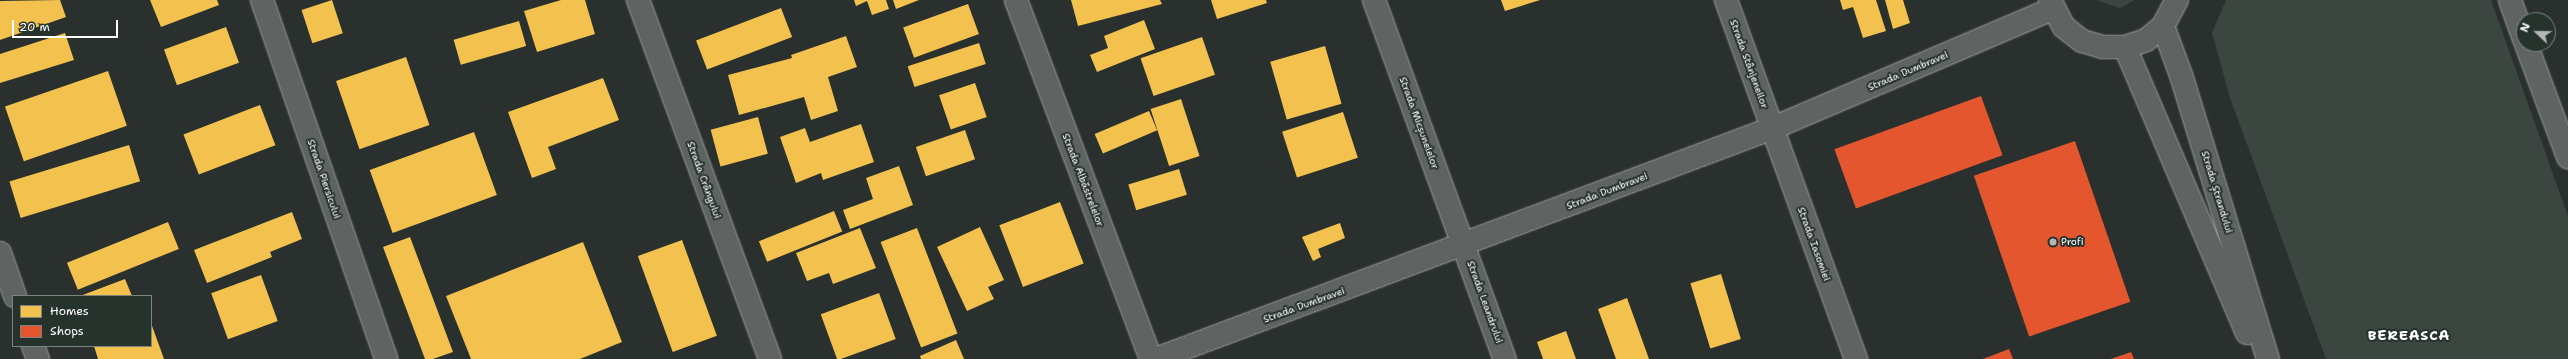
<!DOCTYPE html>
<meta charset="utf-8">
<style>
body{margin:0}
#map{position:relative;width:2568px;height:359px;overflow:hidden;background:#29302d;font-family:"Shantell Sans",sans-serif}
div>[style]{position:absolute}
.green>*{inset:0;background:#3b4641}
.homes>*{inset:0;background:#f2c14e;transform-origin:0 0}
.shops>*{inset:0;background:#e4572e;transform-origin:0 0}
.roads{filter:drop-shadow(0 0 1px #9fa2a0) drop-shadow(0 0 1px #9fa2a0)}
.street>*{height:22px;margin:-11px;padding:0 11px;transform-origin:11px;border-radius:11px;background:#5f6362}
.secondary>*{height:22px;margin:-11px;padding:0 11px;transform-origin:11px;border-radius:11px;background:#5f6362}
.dots>*{width:11px;height:11px;translate:-50% -50%;box-sizing:border-box;border:2px solid #26332d;border-radius:50%}
span{translate:-50% -50%;white-space:nowrap;text-align:center;line-height:1.15;-webkit-text-stroke:4px #26332d;paint-order:stroke}
.street-label{font-size:10px;color:#fff}
.poi-label{font-size:10px;color:#fff}
.left{translate:0 -50%;text-align:left}
.district-label{font-size:14px;color:#fff;font-weight:700;letter-spacing:1px}
.legend{position:absolute;left:12px;top:295px;width:140px;height:52px;box-sizing:border-box;background:#26332d;border:1px solid #7d8581;margin:0;padding:5px 7px;list-style:none;font-size:12px;color:#fff}
.legend li{display:flex;align-items:center;gap:8px;height:20px}
.legend b{width:20px;border:1px solid #7d8581}
.north{position:absolute;left:2516px;top:12px;width:40px;height:40px;box-sizing:border-box;background:#26332d;border:1px solid #7d8581;border-radius:50%;rotate:292deg;font-size:11px;font-weight:700;line-height:16px;text-align:center;color:#fff}
.north::after{content:'';display:block;margin:auto;width:14px;height:18px;background:#b4b7b6;clip-path:polygon(50% 0,100% 100%,50% 72%,0 100%)}
.scale{position:absolute;left:12px;top:20px;width:106px;height:18px;box-sizing:border-box;border:2px solid #fff;border-top:0;padding-left:5px;font-size:12px;line-height:14px;white-space:nowrap;color:#fff;-webkit-text-stroke:3px #26332d;paint-order:stroke}
</style>
<div id="map">
<div class="green">
<div style="clip-path:polygon(2096px 0,2135px 0,2120px 8px)"></div>
<div style="clip-path:polygon(2226px 0,2491px 0,2568px 216px,2568px 359px,2326px 359px,2230px 98px,2212px 33px)"></div>
</div>
<div class="homes">
<div style="clip-path:polygon(60px 0,66px 17px,0 40px,0 1px)"></div>
<div style="clip-path:polygon(150px 0,217px 0,219px 5px,161px 27px)"></div>
<div style="left:332px;top:0;width:35px;height:32px;rotate:72deg"></div>
<div style="clip-path:polygon(561px 0,585px 0,595px 34px,537px 52px,524px 11px)"></div>
<div style="clip-path:polygon(854px 0,886px 0,889px 9px,872px 15px,867px 1px,856px 6px)"></div>
<div style="clip-path:polygon(893px 0,919px 0,896px 9px)"></div>
<div style="clip-path:polygon(1071px 0,1160px 0,1162px 4px,1078px 26px)"></div>
<div style="clip-path:polygon(1211px 0,1266px 0,1267px 3px,1217px 19px)"></div>
<div style="clip-path:polygon(1501px 0,1540px 0,1505px 11px)"></div>
<div style="clip-path:polygon(1840px 0,1876px 0,1886px 31px,1863px 38px,1853px 7px,1843px 10px)"></div>
<div style="clip-path:polygon(1885px 0,1903px 0,1910px 23px,1893px 29px)"></div>
<div style="left:968px;top:4px;width:32px;height:69px;rotate:70deg"></div>
<div style="left:781px;top:8px;width:31px;height:91px;rotate:69deg"></div>
<div style="clip-path:polygon(1144px 20px,1155px 49px,1097px 72px,1090px 55px,1108px 48px,1104px 36px)"></div>
<div style="left:519px;top:21px;width:26px;height:68px;rotate:74deg"></div>
<div style="left:226px;top:27px;width:38px;height:66px;rotate:70deg"></div>
<div style="clip-path:polygon(65px 33px,74px 60px,0 83px,0 54px)"></div>
<div style="clip-path:polygon(846px 36px,857px 67px,828px 77px,838px 111px,811px 120px,804px 97px,739px 115px,728px 75px,792px 58px,791px 55px)"></div>
<div style="left:1202px;top:37px;width:40px;height:65px;rotate:71deg"></div>
<div style="left:979px;top:43px;width:22px;height:75px;rotate:72deg"></div>
<div style="left:1325px;top:46px;width:60px;height:57px;rotate:74deg"></div>
<div style="left:406px;top:57px;width:72px;height:74px;rotate:71deg"></div>
<div style="left:108px;top:71px;width:58px;height:109px;rotate:71deg"></div>
<div style="clip-path:polygon(603px 78px,619px 120px,548px 147px,556px 169px,532px 178px,508px 112px)"></div>
<div style="left:975px;top:83px;width:36px;height:38px;rotate:71deg"></div>
<div style="left:1181px;top:99px;width:60px;height:32px;rotate:72deg"></div>
<div style="left:260px;top:105px;width:43px;height:82px;rotate:69deg"></div>
<div style="left:1149px;top:111px;width:21px;height:59px;rotate:67deg"></div>
<div style="left:1343px;top:112px;width:48px;height:64px;rotate:72deg"></div>
<div style="left:758px;top:117px;width:38px;height:49px;rotate:75deg"></div>
<div style="clip-path:polygon(861px 124px,874px 162px,823px 180px,821px 173px,796px 183px,780px 137px,805px 128px,810px 142px)"></div>
<div style="left:965px;top:130px;width:31px;height:52px;rotate:71deg"></div>
<div style="left:474px;top:132px;width:67px;height:111px;rotate:70deg"></div>
<div style="left:129px;top:145px;width:38px;height:125px;rotate:73deg"></div>
<div style="clip-path:polygon(899px 166px,913px 205px,850px 229px,843px 210px,873px 199px,866px 178px)"></div>
<div style="left:1179px;top:169px;width:27px;height:53px;rotate:73deg"></div>
<div style="left:1060px;top:202px;width:66px;height:65px;rotate:69deg"></div>
<div style="left:834px;top:211px;width:22px;height:81px;rotate:68deg"></div>
<div style="clip-path:polygon(292px 212px,302px 239px,270px 252px,272px 257px,207px 283px,194px 250px)"></div>
<div style="left:168px;top:222px;width:29px;height:109px;rotate:68deg"></div>
<div style="clip-path:polygon(1340px 223px,1345px 238px,1318px 249px,1321px 257px,1313px 261px,1302px 237px)"></div>
<div style="clip-path:polygon(980px 227px,1004px 280px,988px 287px,994px 299px,967px 311px,937px 247px)"></div>
<div style="clip-path:polygon(860px 228px,876px 268px,833px 284px,829px 273px,807px 281px,796px 253px)"></div>
<div style="left:917px;top:228px;width:113px;height:39px;rotate:69deg"></div>
<div style="clip-path:polygon(410px 237px,453px 352px,433px 359px,425px 359px,383px 247px)"></div>
<div style="left:682px;top:240px;width:102px;height:47px;rotate:70deg"></div>
<div style="clip-path:polygon(583px 242px,622px 342px,580px 359px,471px 359px,446px 296px)"></div>
<div style="left:1721px;top:274px;width:68px;height:32px;rotate:73deg"></div>
<div style="left:261px;top:275px;width:49px;height:53px;rotate:70deg"></div>
<div style="clip-path:polygon(125px 279px,132px 296px,80px 296px)"></div>
<div style="left:879px;top:293px;width:49px;height:62px;rotate:70deg"></div>
<div style="clip-path:polygon(1627px 298px,1649px 359px,1616px 359px,1598px 309px)"></div>
<div style="clip-path:polygon(151px 323px,164px 359px,98px 359px,94px 346px,151px 346px)"></div>
<div style="clip-path:polygon(1566px 331px,1576px 359px,1543px 359px,1537px 342px)"></div>
<div style="clip-path:polygon(956px 340px,964px 359px,921px 359px,920px 356px)"></div>
</div>
<div class="shops">
<div style="left:1981px;top:96px;width:63px;height:156px;rotate:70deg"></div>
<div style="left:2075px;top:141px;width:170px;height:107px;rotate:71deg"></div>
<div style="clip-path:polygon(2009px 349px,2013px 359px,1983px 359px)"></div>
<div style="clip-path:polygon(2131px 352px,2134px 359px,2111px 359px)"></div>
</div>
<div class="roads">
<div class="street">
<div style="left:262px;top:0;width:380px;rotate:70.9deg"></div>
<div style="left:638px;top:0;width:382px;rotate:69.8deg"></div>
<div style="left:1016px;top:0;width:384px;rotate:69.4deg"></div>
<div style="left:1374px;top:0;width:382px;rotate:70deg"></div>
<div style="left:1726px;top:0;width:382px;rotate:70.1deg"></div>
<div style="left:2510px;top:0;width:41px;rotate:70.3deg"></div>
<div style="left:2526px;top:44px;width:121px;rotate:69.6deg"></div>
<div style="left:0;top:253px;width:46px;rotate:70.8deg"></div>
<div style="left:33px;top:346px;width:14px;rotate:69deg"></div>
</div>
<div class="secondary">
<div style="left:2050px;top:0;width:30px;rotate:63deg"></div>
<div style="left:2064px;top:27px;width:23px;rotate:38deg"></div>
<div style="left:2082px;top:41px;width:22px;rotate:16deg"></div>
<div style="left:2103px;top:47px;width:22px"></div>
<div style="left:2125px;top:47px;width:22px;rotate:-18deg"></div>
<div style="left:2146px;top:40px;width:22px;rotate:-39deg"></div>
<div style="left:2163px;top:26px;width:30px;rotate:-62deg"></div>
<div style="left:2163px;top:26px;width:55px;rotate:69.9deg"></div>
<div style="left:2182px;top:78px;width:294px;rotate:73deg"></div>
<div style="left:2125px;top:47px;width:311px;rotate:66.9deg"></div>
<div style="left:1156px;top:359px;width:659px;rotate:-20.53deg"></div>
<div style="left:1773px;top:128px;width:303px;rotate:-23.1deg"></div>
</div>
</div>
<div class="dots">
<div style="left:2053px;top:242px;background:#b4b7b6"></div>
</div>
<div class="street-label">
<span style="left:1749px;top:64px;rotate:70deg">Strada Stânjeneilor</span>
<span style="left:1908px;top:71px;rotate:-23deg">Strada Dumbravei</span>
<span style="left:1419px;top:123px;rotate:70deg">Strada Micșunelelor</span>
<span style="left:324px;top:179px;rotate:71deg">Strada Piersicului</span>
<span style="left:704px;top:180px;rotate:70deg">Strada Crângului</span>
<span style="left:1083px;top:180px;rotate:69deg">Strada Albăstrelelor</span>
<span style="left:1607px;top:191px;rotate:-21deg">Strada Dumbravei</span>
<span style="left:2217px;top:192px;rotate:73deg">Strada Ștrandului</span>
<span style="left:1814px;top:244px;rotate:70deg">Strada Iasomiei</span>
<span style="left:1485px;top:302px;rotate:70deg">Strada Leandrului</span>
<span style="left:1304px;top:305px;rotate:-20deg">Strada Dumbravei</span>
</div>
<div class="poi-label">
<span class="left" style="left:2061px;top:242px">Profi</span>
</div>
<div class="district-label">
<span style="left:2409px;top:335px">BEREASCA</span>
</div>
<ul class="legend">
<li><b style="height:11px;background:#f2c14e"></b>Homes</li>
<li><b style="height:11px;background:#e4572e"></b>Shops</li>
</ul>
<div class="north">N</div>
<div class="scale">20 m</div>
</div>
